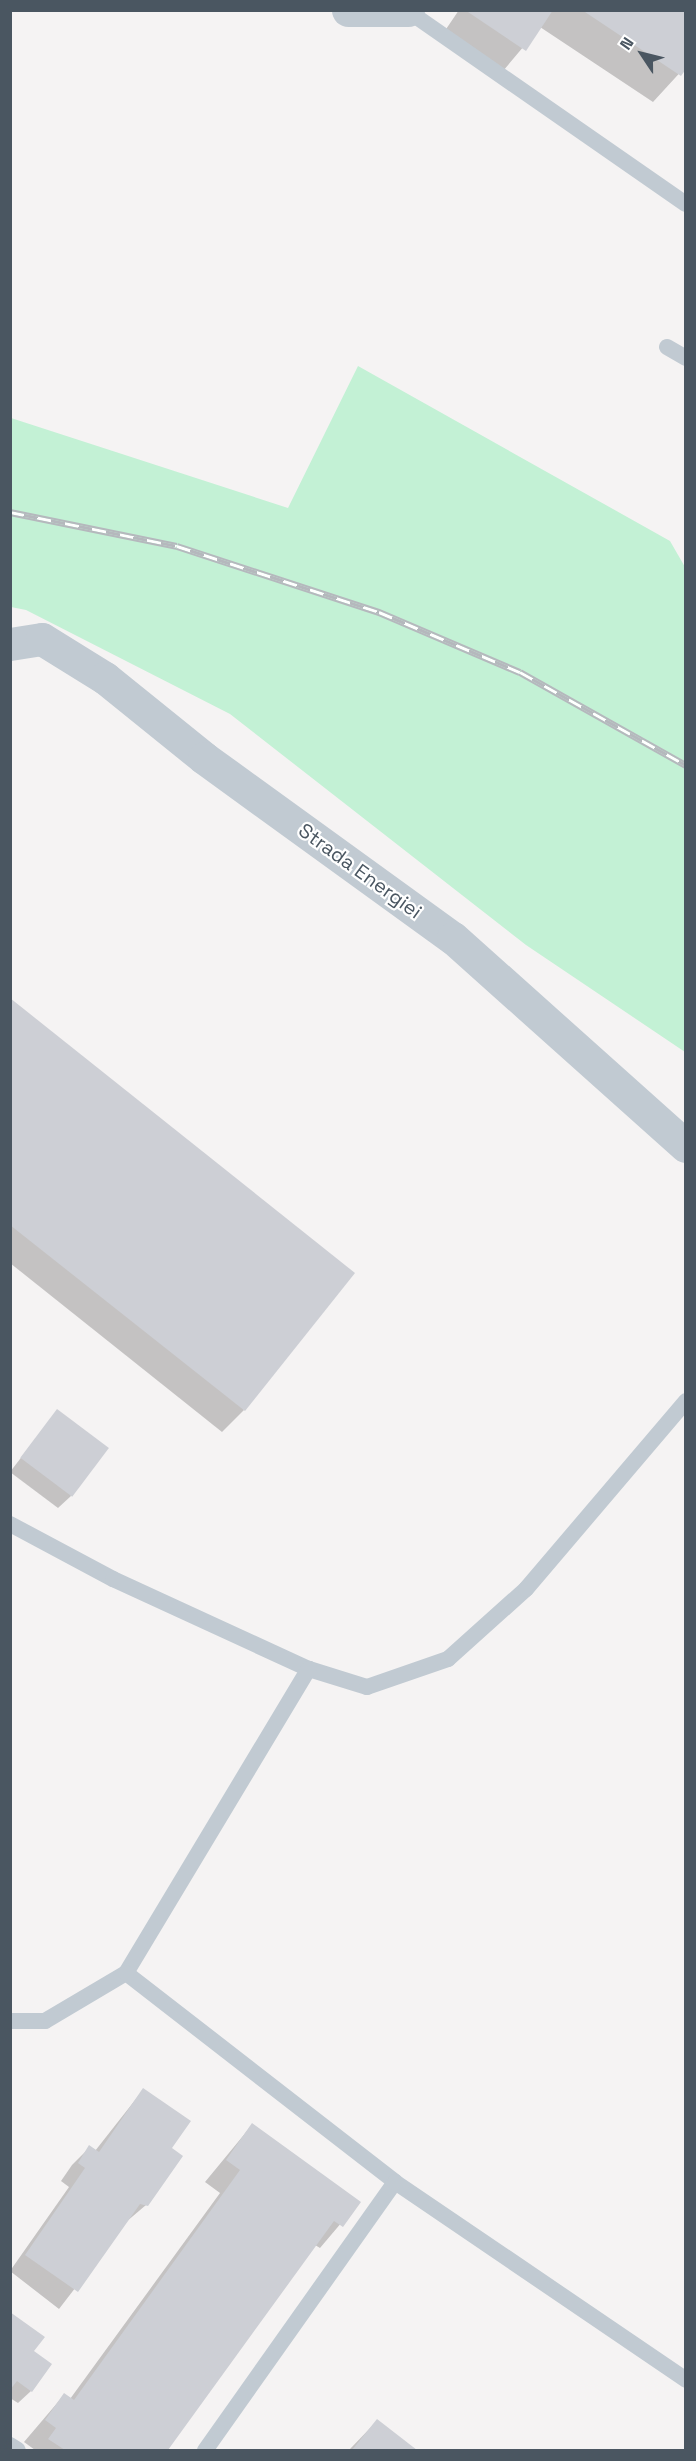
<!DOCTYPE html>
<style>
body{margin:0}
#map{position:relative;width:696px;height:2461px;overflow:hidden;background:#f5f3f3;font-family:"Space Grotesk",sans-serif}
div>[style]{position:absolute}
.green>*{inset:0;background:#c3f1d5}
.shadow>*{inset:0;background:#0003}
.building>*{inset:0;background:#cdcfd5;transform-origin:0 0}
.lane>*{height:16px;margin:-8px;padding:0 8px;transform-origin:8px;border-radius:8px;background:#c1cad2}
.street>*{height:33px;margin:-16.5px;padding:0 16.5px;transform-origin:16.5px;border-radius:16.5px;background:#c1cad2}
.rail>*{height:7px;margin-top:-3.5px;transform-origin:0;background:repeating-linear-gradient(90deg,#fff 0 14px,#b5b8bd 0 28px);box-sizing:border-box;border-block:2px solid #b5b8bd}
span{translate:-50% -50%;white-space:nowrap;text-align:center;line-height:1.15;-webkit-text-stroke:4.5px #fff;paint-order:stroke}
.street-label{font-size:20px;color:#4a5661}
.frame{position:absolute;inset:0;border:12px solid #4a5661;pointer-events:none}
.north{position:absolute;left:612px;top:24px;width:60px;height:60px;-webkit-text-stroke:4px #fff;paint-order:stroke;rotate:305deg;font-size:16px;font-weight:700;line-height:24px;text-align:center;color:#4a5661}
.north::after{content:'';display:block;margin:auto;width:21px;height:27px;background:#4a5661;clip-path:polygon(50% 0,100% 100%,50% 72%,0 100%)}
</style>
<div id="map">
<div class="green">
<div style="clip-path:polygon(358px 366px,670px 541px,685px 567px,685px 1052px,526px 945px,230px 714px,26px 610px,11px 607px,11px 418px,288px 508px)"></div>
</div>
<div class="shadow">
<div style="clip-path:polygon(459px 10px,686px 10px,686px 66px,653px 102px,540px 27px,498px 77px,440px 38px)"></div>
<div style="clip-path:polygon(10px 1000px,244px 1410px,222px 1432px,10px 1263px)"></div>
<div style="clip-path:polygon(57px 1411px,71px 1496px,58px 1508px,10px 1472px)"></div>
<div style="clip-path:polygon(143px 2090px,170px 2148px,146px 2205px,126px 2222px,59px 2309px,10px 2271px,69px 2187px,61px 2181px,72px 2165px,90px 2147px,95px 2151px)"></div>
<div style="clip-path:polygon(252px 2125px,359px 2202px,320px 2248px,315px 2245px,166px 2450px,35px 2450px,24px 2442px,64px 2395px,70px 2399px,220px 2193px,205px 2182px)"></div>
<div style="clip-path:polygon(10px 2314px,32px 2351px,31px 2391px,18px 2403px,10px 2398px)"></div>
<div style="clip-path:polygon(377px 2421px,415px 2450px,349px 2450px)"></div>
</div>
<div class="building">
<div style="clip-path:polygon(465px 10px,553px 10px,526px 51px)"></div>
<div style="clip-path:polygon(582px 10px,686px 10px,686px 69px,681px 76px)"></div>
<div style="clip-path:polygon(10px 998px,355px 1273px,245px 1411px,10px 1225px)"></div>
<div style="left:57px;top:1409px;width:65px;height:61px;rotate:37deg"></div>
<div style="clip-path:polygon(143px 2088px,191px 2121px,172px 2148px,183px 2156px,148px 2206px,140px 2204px,78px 2292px,25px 2255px,85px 2168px,78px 2163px,89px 2145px,99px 2152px)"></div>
<div style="clip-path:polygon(252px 2123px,361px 2202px,343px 2227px,334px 2221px,168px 2450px,65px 2450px,48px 2439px,56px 2428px,45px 2420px,64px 2393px,74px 2400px,240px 2170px,226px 2160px)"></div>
<div style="clip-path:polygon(10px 2312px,45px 2337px,34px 2351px,52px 2364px,32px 2392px,17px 2381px,10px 2390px)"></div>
<div style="clip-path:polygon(377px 2419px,417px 2450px,352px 2450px)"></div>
</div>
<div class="lane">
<div style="left:408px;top:11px;width:338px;rotate:34.8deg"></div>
<div style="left:667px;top:347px;width:22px;rotate:30deg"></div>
<div style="left:10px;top:1524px;width:117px;rotate:28.1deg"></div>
<div style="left:113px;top:1579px;width:216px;rotate:24.7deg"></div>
<div style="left:309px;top:1669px;width:61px;rotate:17.2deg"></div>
<div style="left:367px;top:1687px;width:86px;rotate:-19.1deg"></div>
<div style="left:448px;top:1659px;width:105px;rotate:-41.9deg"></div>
<div style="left:526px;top:1589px;width:247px;rotate:-49.6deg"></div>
<div style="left:126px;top:1973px;width:355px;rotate:-59deg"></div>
<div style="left:10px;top:2021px;width:35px"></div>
<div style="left:45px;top:2021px;width:94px;rotate:-30.7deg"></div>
<div style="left:126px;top:1973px;width:341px;rotate:37.8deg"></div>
<div style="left:395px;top:2182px;width:329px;rotate:125.3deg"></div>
<div style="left:395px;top:2182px;width:352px;rotate:34.2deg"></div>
<div style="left:10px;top:2445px;width:9px;rotate:32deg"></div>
</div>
<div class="street">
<div style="left:348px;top:10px;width:60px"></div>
<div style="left:10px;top:644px;width:32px;rotate:-9deg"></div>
<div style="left:42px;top:639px;width:74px;rotate:31.8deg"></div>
<div style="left:105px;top:678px;width:127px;rotate:38.9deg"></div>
<div style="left:204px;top:758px;width:307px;rotate:35.9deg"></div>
<div style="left:453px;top:938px;width:312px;rotate:41.8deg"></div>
</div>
<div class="rail">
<div style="left:10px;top:512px;width:170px;rotate:11.5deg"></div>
<div style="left:177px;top:546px;width:213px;rotate:18.1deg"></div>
<div style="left:379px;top:612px;width:153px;rotate:23.1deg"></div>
<div style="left:520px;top:672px;width:190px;rotate:29.3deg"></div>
</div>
<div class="street-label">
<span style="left:360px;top:871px;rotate:36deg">Strada Energiei</span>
</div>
<div class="frame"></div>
<div class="north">N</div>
</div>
